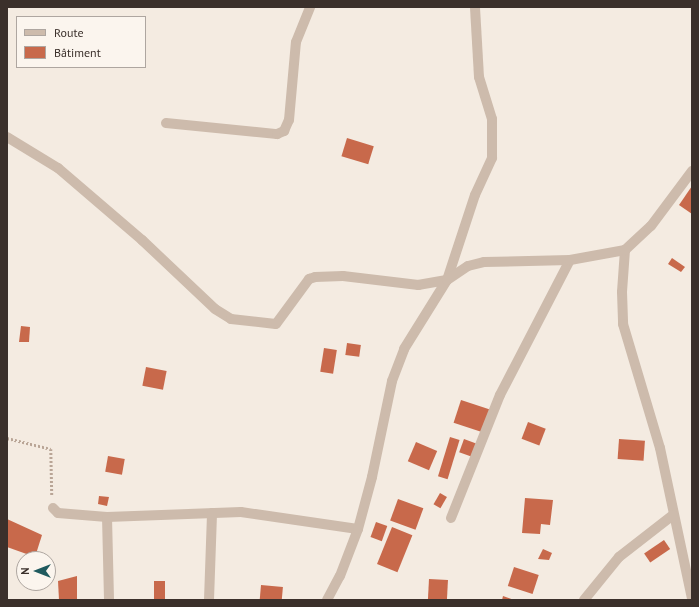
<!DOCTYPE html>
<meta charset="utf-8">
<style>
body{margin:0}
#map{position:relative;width:699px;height:607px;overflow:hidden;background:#f4ebe1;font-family:"PT Sans",sans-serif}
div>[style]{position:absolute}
.building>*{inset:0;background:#c8694b;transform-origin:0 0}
.path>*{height:2.5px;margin-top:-1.25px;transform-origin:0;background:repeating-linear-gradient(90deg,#b9a596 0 2px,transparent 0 4px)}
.street>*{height:10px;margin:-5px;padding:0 5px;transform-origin:5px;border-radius:5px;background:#cdbbac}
span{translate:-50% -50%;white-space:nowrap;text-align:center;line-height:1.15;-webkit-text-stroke:3px #fbf5ee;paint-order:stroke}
.frame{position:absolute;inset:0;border:8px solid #3b302b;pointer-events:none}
.legend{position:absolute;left:16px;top:16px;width:130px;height:52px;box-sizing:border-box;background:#fbf5ee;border:1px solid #aea6a0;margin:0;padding:5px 7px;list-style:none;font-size:12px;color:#3b302b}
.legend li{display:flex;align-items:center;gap:8px;height:20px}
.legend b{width:20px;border:1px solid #aea6a0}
.north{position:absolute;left:16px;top:551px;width:40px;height:40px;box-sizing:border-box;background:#fbf5ee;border:1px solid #aea6a0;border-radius:50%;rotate:270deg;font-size:11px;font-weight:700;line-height:16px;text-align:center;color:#3b302b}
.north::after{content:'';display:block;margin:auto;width:14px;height:18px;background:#1f5a5e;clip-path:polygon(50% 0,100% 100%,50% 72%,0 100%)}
</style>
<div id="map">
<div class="building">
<div style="left:347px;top:138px;width:28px;height:19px;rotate:17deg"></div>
<div style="clip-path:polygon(692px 186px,692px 214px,679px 205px)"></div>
<div style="clip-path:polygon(672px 258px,685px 267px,681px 272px,668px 264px)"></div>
<div style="clip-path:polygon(21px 326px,30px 327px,29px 342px,19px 342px)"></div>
<div style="left:347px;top:343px;width:14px;height:12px;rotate:8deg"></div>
<div style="left:324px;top:348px;width:13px;height:24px;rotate:9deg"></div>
<div style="left:146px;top:367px;width:21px;height:19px;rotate:11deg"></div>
<div style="left:461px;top:400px;width:32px;height:24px;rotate:18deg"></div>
<div style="left:528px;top:422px;width:19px;height:18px;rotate:21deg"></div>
<div style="left:450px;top:437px;width:10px;height:41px;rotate:17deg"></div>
<div style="left:464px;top:439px;width:15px;height:14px;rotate:20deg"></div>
<div style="left:619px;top:439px;width:26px;height:20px;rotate:4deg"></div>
<div style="left:416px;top:442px;width:23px;height:21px;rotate:23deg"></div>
<div style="left:108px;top:456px;width:17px;height:16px;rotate:10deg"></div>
<div style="left:440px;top:493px;width:8px;height:13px;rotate:30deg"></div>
<div style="clip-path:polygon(99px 496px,109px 497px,107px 506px,98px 504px)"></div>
<div style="clip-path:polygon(525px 498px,553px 500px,550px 525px,541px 524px,540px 534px,522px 533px)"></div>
<div style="left:398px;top:499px;width:27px;height:23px;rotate:20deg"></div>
<div style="clip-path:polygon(7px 519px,42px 535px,35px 557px,7px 547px)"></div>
<div style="left:376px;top:522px;width:12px;height:16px;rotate:20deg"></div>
<div style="left:392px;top:527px;width:22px;height:40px;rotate:22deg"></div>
<div style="left:664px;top:540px;width:11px;height:24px;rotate:56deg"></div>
<div style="clip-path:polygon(543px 549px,552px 553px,549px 560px,538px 559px)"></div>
<div style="left:514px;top:567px;width:26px;height:20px;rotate:18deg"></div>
<div style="clip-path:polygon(77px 576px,77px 600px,59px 600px,58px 581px)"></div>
<div style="left:429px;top:579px;width:19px;height:21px;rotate:3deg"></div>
<div style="left:154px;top:581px;width:11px;height:19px"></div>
<div style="left:261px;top:585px;width:22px;height:15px;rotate:5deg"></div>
<div style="clip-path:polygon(503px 596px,514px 600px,502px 600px)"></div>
</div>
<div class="path">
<div style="left:7px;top:438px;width:45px;rotate:14deg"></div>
<div style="left:51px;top:449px;width:47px;rotate:88.8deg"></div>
</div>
<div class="street">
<div style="left:166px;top:123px;width:112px;rotate:5.7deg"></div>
<div style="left:277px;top:134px;width:8px;rotate:-23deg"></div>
<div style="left:284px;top:131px;width:12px;rotate:-66deg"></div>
<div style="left:289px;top:120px;width:78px;rotate:-84.9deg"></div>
<div style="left:296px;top:42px;width:38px;rotate:-68deg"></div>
<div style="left:7px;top:137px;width:60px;rotate:31.3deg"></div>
<div style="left:58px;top:168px;width:111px;rotate:40.6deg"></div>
<div style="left:142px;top:240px;width:100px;rotate:43.4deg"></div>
<div style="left:215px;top:309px;width:19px;rotate:32deg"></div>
<div style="left:231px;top:319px;width:45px;rotate:6.3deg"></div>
<div style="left:276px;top:324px;width:56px;rotate:-53.7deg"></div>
<div style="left:309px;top:279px;width:6px;rotate:-18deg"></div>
<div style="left:315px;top:277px;width:28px;rotate:-2deg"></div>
<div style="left:343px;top:276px;width:76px;rotate:6.8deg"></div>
<div style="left:418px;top:285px;width:29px;rotate:-10deg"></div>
<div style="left:625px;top:250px;width:42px;rotate:94.1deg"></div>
<div style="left:622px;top:292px;width:32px;rotate:88deg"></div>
<div style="left:623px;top:324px;width:129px;rotate:73.4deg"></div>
<div style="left:660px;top:448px;width:154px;rotate:78deg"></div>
<div style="left:447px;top:280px;width:89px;rotate:-71.8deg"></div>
<div style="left:475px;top:195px;width:41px;rotate:-65.3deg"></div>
<div style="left:492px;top:158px;width:39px;rotate:-90deg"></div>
<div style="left:492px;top:119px;width:44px;rotate:-107.2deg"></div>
<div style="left:479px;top:77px;width:70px;rotate:-93.3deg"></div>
<div style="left:53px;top:508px;width:7px;rotate:45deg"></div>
<div style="left:58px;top:513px;width:49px;rotate:4.7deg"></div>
<div style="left:107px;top:517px;width:134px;rotate:-2.1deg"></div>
<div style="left:241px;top:512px;width:118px;rotate:8.3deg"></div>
<div style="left:107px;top:517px;width:83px;rotate:88.6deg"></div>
<div style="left:451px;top:518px;width:132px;rotate:-68.3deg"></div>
<div style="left:500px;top:395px;width:152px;rotate:-62.6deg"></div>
<div style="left:209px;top:600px;width:87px;rotate:-88deg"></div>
<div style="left:327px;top:600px;width:27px;rotate:-62deg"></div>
<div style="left:340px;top:576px;width:50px;rotate:-69deg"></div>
<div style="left:358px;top:529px;width:54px;rotate:-74.9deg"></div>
<div style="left:372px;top:477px;width:98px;rotate:-78.2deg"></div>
<div style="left:392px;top:381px;width:34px;rotate:-69deg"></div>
<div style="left:404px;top:349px;width:81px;rotate:-58.1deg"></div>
<div style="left:447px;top:280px;width:25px;rotate:-34deg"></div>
<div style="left:468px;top:266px;width:16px;rotate:-14deg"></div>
<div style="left:484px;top:262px;width:86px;rotate:-1.3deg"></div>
<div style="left:570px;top:260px;width:56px;rotate:-10.3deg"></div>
<div style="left:625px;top:250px;width:35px;rotate:-43deg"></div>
<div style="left:651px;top:226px;width:69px;rotate:-53.3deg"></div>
<div style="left:584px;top:600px;width:55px;rotate:-50.9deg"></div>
<div style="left:619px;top:557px;width:68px;rotate:-37.9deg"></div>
</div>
<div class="frame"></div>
<ul class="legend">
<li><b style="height:5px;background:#cdbbac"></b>Route</li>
<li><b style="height:11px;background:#c8694b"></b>Bâtiment</li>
</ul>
<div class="north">N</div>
</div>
